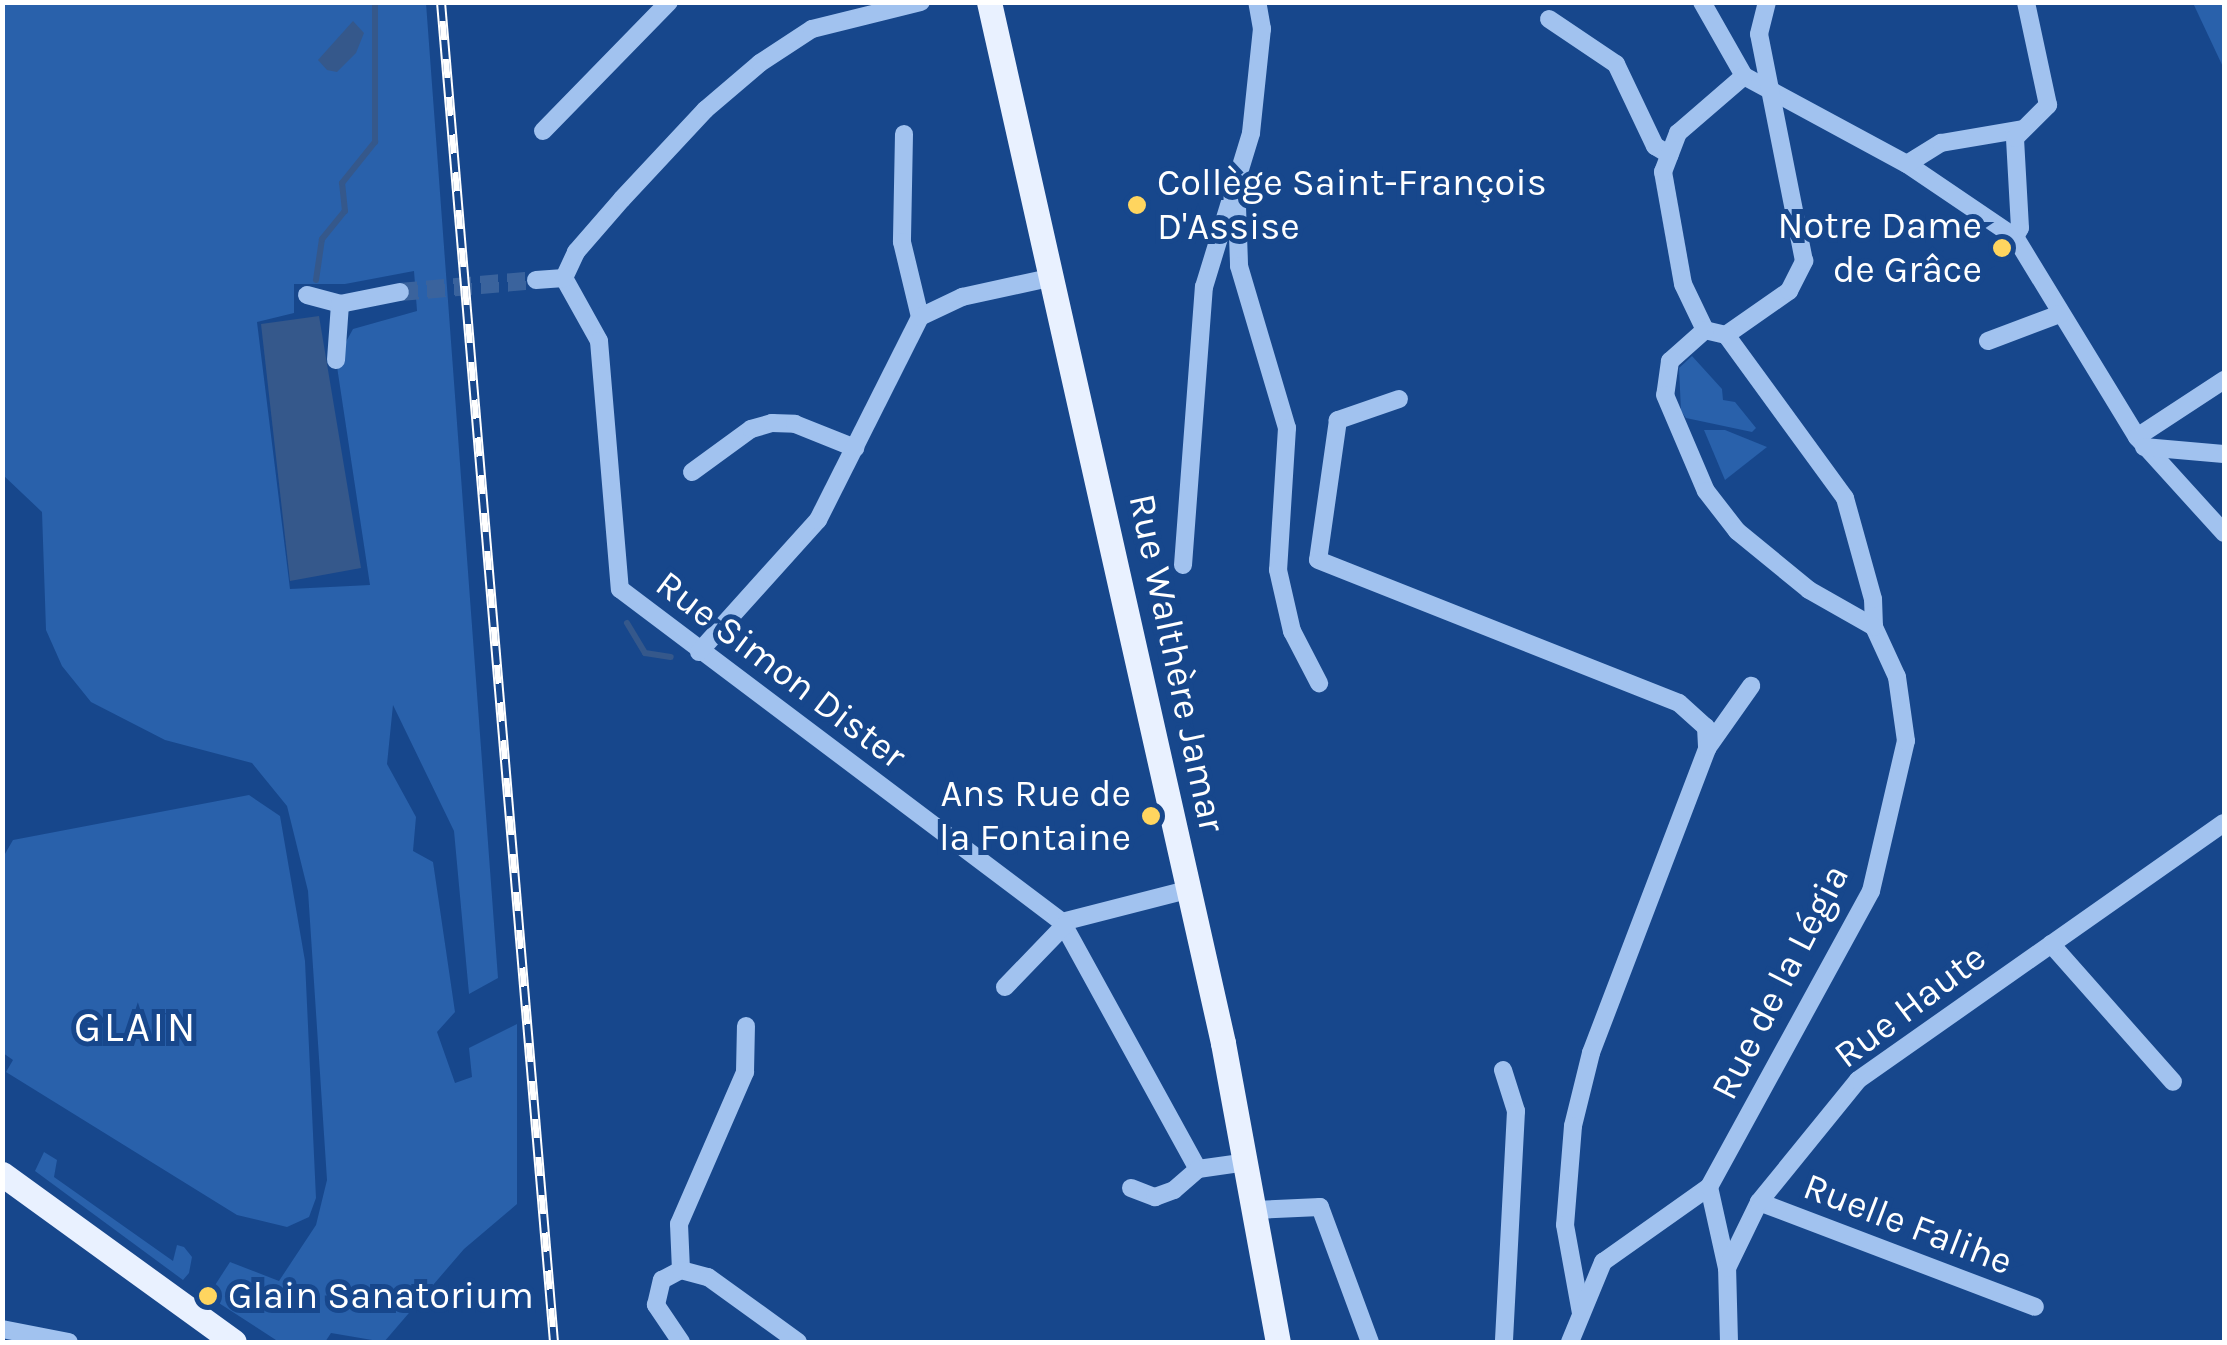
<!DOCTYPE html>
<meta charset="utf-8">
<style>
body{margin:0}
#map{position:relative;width:2227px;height:1345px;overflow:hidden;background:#17478c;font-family:Karla,sans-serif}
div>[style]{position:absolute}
.green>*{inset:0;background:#2961ab}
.water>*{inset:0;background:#35588b}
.stream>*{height:6px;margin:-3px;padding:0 3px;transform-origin:3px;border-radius:3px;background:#35588b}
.minor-tunnel>*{height:18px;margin-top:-9px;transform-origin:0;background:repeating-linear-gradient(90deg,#3a639d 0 18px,transparent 0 27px)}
.minor>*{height:18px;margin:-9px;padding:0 9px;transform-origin:9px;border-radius:9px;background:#a1c2ef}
.major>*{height:25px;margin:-12.5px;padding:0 12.5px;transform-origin:12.5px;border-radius:12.5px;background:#e9f1ff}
.rail>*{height:10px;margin-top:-5px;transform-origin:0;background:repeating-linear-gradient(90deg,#17478c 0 19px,#fff 0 38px);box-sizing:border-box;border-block:2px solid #fff}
.dots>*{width:28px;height:28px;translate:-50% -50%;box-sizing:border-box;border:5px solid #17478c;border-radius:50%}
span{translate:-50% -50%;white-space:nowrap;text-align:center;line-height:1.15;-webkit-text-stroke:10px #17478c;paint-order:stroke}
.poi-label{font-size:38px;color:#fff}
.left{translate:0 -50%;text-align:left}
.right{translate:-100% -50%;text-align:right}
.street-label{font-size:38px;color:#fff}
.quarter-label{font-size:42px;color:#fff;letter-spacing:2.5px}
.frame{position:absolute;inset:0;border:5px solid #fff;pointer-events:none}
</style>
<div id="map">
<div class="green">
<div style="clip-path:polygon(evenodd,2px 3px,426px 3px,498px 978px,469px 994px,454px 831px,393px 705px,387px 764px,416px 817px,413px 851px,433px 862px,455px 1012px,437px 1032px,455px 1083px,472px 1077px,469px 1048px,517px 1024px,517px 1204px,464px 1249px,384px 1342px,331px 1333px,325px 1342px,279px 1342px,208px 1296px,230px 1262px,279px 1281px,316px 1225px,327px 1180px,308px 891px,287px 806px,252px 763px,165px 740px,91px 702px,62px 666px,46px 630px,42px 512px,3px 475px,2px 3px,414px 271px,417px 311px,353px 329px,336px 360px,370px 585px,290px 589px,257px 322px,294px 313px,294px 284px,345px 284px,414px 271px)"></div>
<div style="clip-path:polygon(2193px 3px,2224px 3px,2224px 69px)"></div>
<div style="clip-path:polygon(1692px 356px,1722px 389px,1723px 400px,1735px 402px,1756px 428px,1752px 432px,1686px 418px,1681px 411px,1679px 368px)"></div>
<div style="clip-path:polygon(1704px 430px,1725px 430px,1767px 447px,1725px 480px)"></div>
<div style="clip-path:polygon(249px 795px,280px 816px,305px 961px,316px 1198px,309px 1217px,287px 1227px,237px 1215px,6px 1072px,13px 1060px,3px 1053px,2px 859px,13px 840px)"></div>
<div style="clip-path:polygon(44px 1152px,57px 1160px,54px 1177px,173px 1261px,177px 1245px,184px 1247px,192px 1257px,189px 1273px,183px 1280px,35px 1171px)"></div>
</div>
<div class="water">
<div style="clip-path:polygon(353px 21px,364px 33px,356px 53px,337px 72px,327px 70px,318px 60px)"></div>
<div style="clip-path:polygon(319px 316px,361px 568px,290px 581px,261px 324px)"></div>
</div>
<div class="stream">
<div style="left:316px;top:280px;width:41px;rotate:-81.7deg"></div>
<div style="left:322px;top:239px;width:36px;rotate:-51deg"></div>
<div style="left:345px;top:211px;width:28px;rotate:-96deg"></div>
<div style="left:342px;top:183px;width:53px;rotate:-51.2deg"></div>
<div style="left:375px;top:142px;width:140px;rotate:-90deg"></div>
<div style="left:627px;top:623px;width:35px;rotate:59deg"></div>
<div style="left:645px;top:653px;width:26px;rotate:9deg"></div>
</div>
<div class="minor-tunnel">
<div style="left:400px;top:292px;width:137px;rotate:-5deg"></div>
</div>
<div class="minor">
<div style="left:1702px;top:2px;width:85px;rotate:60.4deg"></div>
<div style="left:1744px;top:76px;width:185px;rotate:28.4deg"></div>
<div style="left:1907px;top:164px;width:130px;rotate:34.1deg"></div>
<div style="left:2015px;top:237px;width:234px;rotate:58.6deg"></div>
<div style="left:2137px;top:437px;width:130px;rotate:47.8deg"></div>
<div style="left:1549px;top:19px;width:81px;rotate:33.9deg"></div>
<div style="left:1616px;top:64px;width:91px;rotate:64.6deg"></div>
<div style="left:1655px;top:146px;width:17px;rotate:31deg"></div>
<div style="left:543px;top:131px;width:180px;rotate:-45.7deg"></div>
<div style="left:904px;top:134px;width:108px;rotate:91.1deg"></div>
<div style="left:902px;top:242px;width:77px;rotate:76.5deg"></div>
<div style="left:1907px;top:164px;width:40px;rotate:-32deg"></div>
<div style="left:1941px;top:143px;width:83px;rotate:-9.7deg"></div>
<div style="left:1236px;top:178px;width:88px;rotate:88deg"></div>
<div style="left:1239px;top:266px;width:169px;rotate:73.5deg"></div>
<div style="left:1287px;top:428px;width:142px;rotate:93.6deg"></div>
<div style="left:1278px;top:570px;width:63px;rotate:77.1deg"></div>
<div style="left:1292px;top:631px;width:59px;rotate:62.6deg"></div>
<div style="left:2015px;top:237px;width:10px;rotate:-61deg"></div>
<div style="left:2020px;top:228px;width:90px;rotate:-93.2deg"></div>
<div style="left:2015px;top:138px;width:47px;rotate:-45deg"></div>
<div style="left:2048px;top:105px;width:105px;rotate:-102.1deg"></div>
<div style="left:564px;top:278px;width:72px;rotate:60.9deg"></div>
<div style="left:599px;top:341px;width:249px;rotate:85.2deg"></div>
<div style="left:620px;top:589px;width:553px;rotate:36.99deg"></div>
<div style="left:1062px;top:922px;width:282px;rotate:61.2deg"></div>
<div style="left:564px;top:278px;width:29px;rotate:-65deg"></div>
<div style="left:576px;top:252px;width:70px;rotate:-49deg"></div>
<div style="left:622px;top:199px;width:122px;rotate:-47deg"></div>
<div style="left:705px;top:110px;width:72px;rotate:-40.5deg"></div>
<div style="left:760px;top:63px;width:62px;rotate:-33.2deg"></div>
<div style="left:812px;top:29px;width:112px;rotate:-13.9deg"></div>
<div style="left:536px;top:280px;width:28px;rotate:-4deg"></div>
<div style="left:307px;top:295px;width:34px;rotate:15deg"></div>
<div style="left:1705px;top:330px;width:51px;rotate:-115.6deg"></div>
<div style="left:1683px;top:284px;width:114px;rotate:-100.1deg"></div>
<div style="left:1663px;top:172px;width:42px;rotate:-69deg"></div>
<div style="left:1678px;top:133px;width:87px;rotate:-40.8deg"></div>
<div style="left:1726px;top:335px;width:77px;rotate:-34.9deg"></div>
<div style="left:1789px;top:291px;width:34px;rotate:-63deg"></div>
<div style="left:1804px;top:261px;width:231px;rotate:-101.2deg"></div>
<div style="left:1759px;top:34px;width:33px;rotate:-76deg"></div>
<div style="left:1988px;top:341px;width:77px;rotate:-20.6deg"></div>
<div style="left:336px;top:360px;width:56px;rotate:-85.9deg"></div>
<div style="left:340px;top:304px;width:61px;rotate:-11.3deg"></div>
<div style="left:1399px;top:399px;width:65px;rotate:161deg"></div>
<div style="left:1338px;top:420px;width:141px;rotate:98.1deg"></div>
<div style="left:1318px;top:560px;width:388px;rotate:21.6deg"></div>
<div style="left:1679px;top:703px;width:36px;rotate:42deg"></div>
<div style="left:1706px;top:727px;width:22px;rotate:87deg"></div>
<div style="left:1707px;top:749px;width:325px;rotate:110.9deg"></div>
<div style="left:1591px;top:1053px;width:75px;rotate:103.9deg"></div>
<div style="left:1573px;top:1126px;width:99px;rotate:94.6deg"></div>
<div style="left:1565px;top:1225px;width:89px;rotate:79.7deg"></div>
<div style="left:2137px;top:437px;width:104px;rotate:-33.2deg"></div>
<div style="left:2144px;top:447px;width:80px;rotate:5deg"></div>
<div style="left:692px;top:472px;width:73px;rotate:-36.1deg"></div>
<div style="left:751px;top:429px;width:22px;rotate:-16deg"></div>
<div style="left:772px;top:423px;width:23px;rotate:2deg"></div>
<div style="left:795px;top:424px;width:65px;rotate:21.8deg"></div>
<div style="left:1183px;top:565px;width:279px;rotate:-85.7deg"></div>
<div style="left:1204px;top:287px;width:161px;rotate:-73deg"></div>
<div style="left:1251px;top:133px;width:105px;rotate:-84deg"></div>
<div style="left:1262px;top:29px;width:27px;rotate:-100deg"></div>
<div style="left:699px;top:652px;width:178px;rotate:-48deg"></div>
<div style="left:818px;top:520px;width:227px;rotate:-63.3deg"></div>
<div style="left:920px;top:317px;width:47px;rotate:-25.5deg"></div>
<div style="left:962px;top:297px;width:94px;rotate:-12.3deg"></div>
<div style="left:1708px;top:747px;width:75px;rotate:-54.8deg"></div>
<div style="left:1062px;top:922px;width:129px;rotate:-14.4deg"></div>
<div style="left:2051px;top:944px;width:184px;rotate:48.5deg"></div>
<div style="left:1005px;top:987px;width:85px;rotate:-46deg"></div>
<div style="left:1503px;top:1070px;width:43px;rotate:72.4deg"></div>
<div style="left:1516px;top:1111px;width:231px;rotate:93deg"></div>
<div style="left:1198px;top:1169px;width:49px;rotate:-8.1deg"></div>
<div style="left:1709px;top:1187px;width:83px;rotate:77.5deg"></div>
<div style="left:1131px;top:1188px;width:26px;rotate:21deg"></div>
<div style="left:1155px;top:1197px;width:20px;rotate:-20deg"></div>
<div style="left:1174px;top:1190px;width:32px;rotate:-41deg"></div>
<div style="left:1759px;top:1202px;width:295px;rotate:20.8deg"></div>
<div style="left:1254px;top:1210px;width:66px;rotate:-2.6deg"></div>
<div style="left:1320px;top:1207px;width:144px;rotate:69.7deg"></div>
<div style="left:681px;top:1270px;width:46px;rotate:-92.5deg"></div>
<div style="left:679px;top:1224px;width:166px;rotate:-66.5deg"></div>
<div style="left:745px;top:1072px;width:46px;rotate:-88.8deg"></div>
<div style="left:2px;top:1329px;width:68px;rotate:11deg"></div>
<div style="left:681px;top:1342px;width:45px;rotate:-124deg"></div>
<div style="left:656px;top:1305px;width:26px;rotate:-77deg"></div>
<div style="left:662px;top:1280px;width:21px;rotate:-28deg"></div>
<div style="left:681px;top:1270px;width:28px;rotate:15deg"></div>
<div style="left:708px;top:1277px;width:111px;rotate:35.8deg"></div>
<div style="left:1570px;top:1342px;width:87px;rotate:-67.6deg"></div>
<div style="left:1603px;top:1262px;width:130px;rotate:-35.3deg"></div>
<div style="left:1709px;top:1187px;width:337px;rotate:-61.3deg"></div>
<div style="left:1871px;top:891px;width:154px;rotate:-76.9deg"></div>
<div style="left:1906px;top:741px;width:65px;rotate:-98deg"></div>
<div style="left:1897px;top:677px;width:55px;rotate:-114.7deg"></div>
<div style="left:1874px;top:627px;width:28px;rotate:-92deg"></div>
<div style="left:1873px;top:599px;width:105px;rotate:-105.5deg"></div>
<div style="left:1845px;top:498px;width:202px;rotate:-126.1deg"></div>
<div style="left:1726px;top:335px;width:22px;rotate:-167deg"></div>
<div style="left:1705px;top:330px;width:47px;rotate:138.5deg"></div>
<div style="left:1670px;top:361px;width:34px;rotate:98deg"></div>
<div style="left:1665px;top:395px;width:104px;rotate:66.9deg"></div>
<div style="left:1706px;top:491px;width:51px;rotate:52.2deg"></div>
<div style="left:1737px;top:531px;width:93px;rotate:39.3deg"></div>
<div style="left:1809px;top:590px;width:75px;rotate:29.6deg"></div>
<div style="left:1729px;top:1342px;width:74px;rotate:-91.5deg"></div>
<div style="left:1727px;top:1268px;width:73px;rotate:-64.1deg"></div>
<div style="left:1759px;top:1202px;width:157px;rotate:-50.9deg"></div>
<div style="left:1858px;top:1080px;width:447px;rotate:-35.1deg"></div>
</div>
<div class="major">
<div style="left:989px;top:2px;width:1067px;rotate:77.33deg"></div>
<div style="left:1223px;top:1043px;width:304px;rotate:79.6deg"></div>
<div style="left:2px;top:1174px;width:286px;rotate:35.9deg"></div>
</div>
<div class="rail">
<div style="left:441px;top:2px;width:1345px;rotate:85.18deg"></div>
</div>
<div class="dots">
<div style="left:1137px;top:205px;background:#ffd55f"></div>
<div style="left:2002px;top:248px;background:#ffd55f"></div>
<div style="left:1151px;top:816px;background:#ffd55f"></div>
<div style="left:208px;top:1296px;background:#ffd55f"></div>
</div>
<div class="poi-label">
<span class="left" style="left:1157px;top:205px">Collège Saint-François<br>D'Assise</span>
<span class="right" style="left:1982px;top:248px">Notre Dame<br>de Grâce</span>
<span class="right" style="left:1131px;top:816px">Ans Rue de<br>la Fontaine</span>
<span class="left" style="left:228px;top:1296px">Glain Sanatorium</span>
</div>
<div class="street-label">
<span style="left:1177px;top:663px;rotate:78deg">Rue Walthère Jamar</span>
<span style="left:781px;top:670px;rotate:37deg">Rue Simon Dister</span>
<span style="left:1780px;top:982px;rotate:-63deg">Rue de la Légia</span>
<span style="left:1910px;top:1006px;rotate:-37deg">Rue Haute</span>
<span style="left:1908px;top:1224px;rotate:21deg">Ruelle Falihe</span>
</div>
<div class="quarter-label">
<span style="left:136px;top:1027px">GLAIN</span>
</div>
<div class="frame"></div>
</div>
